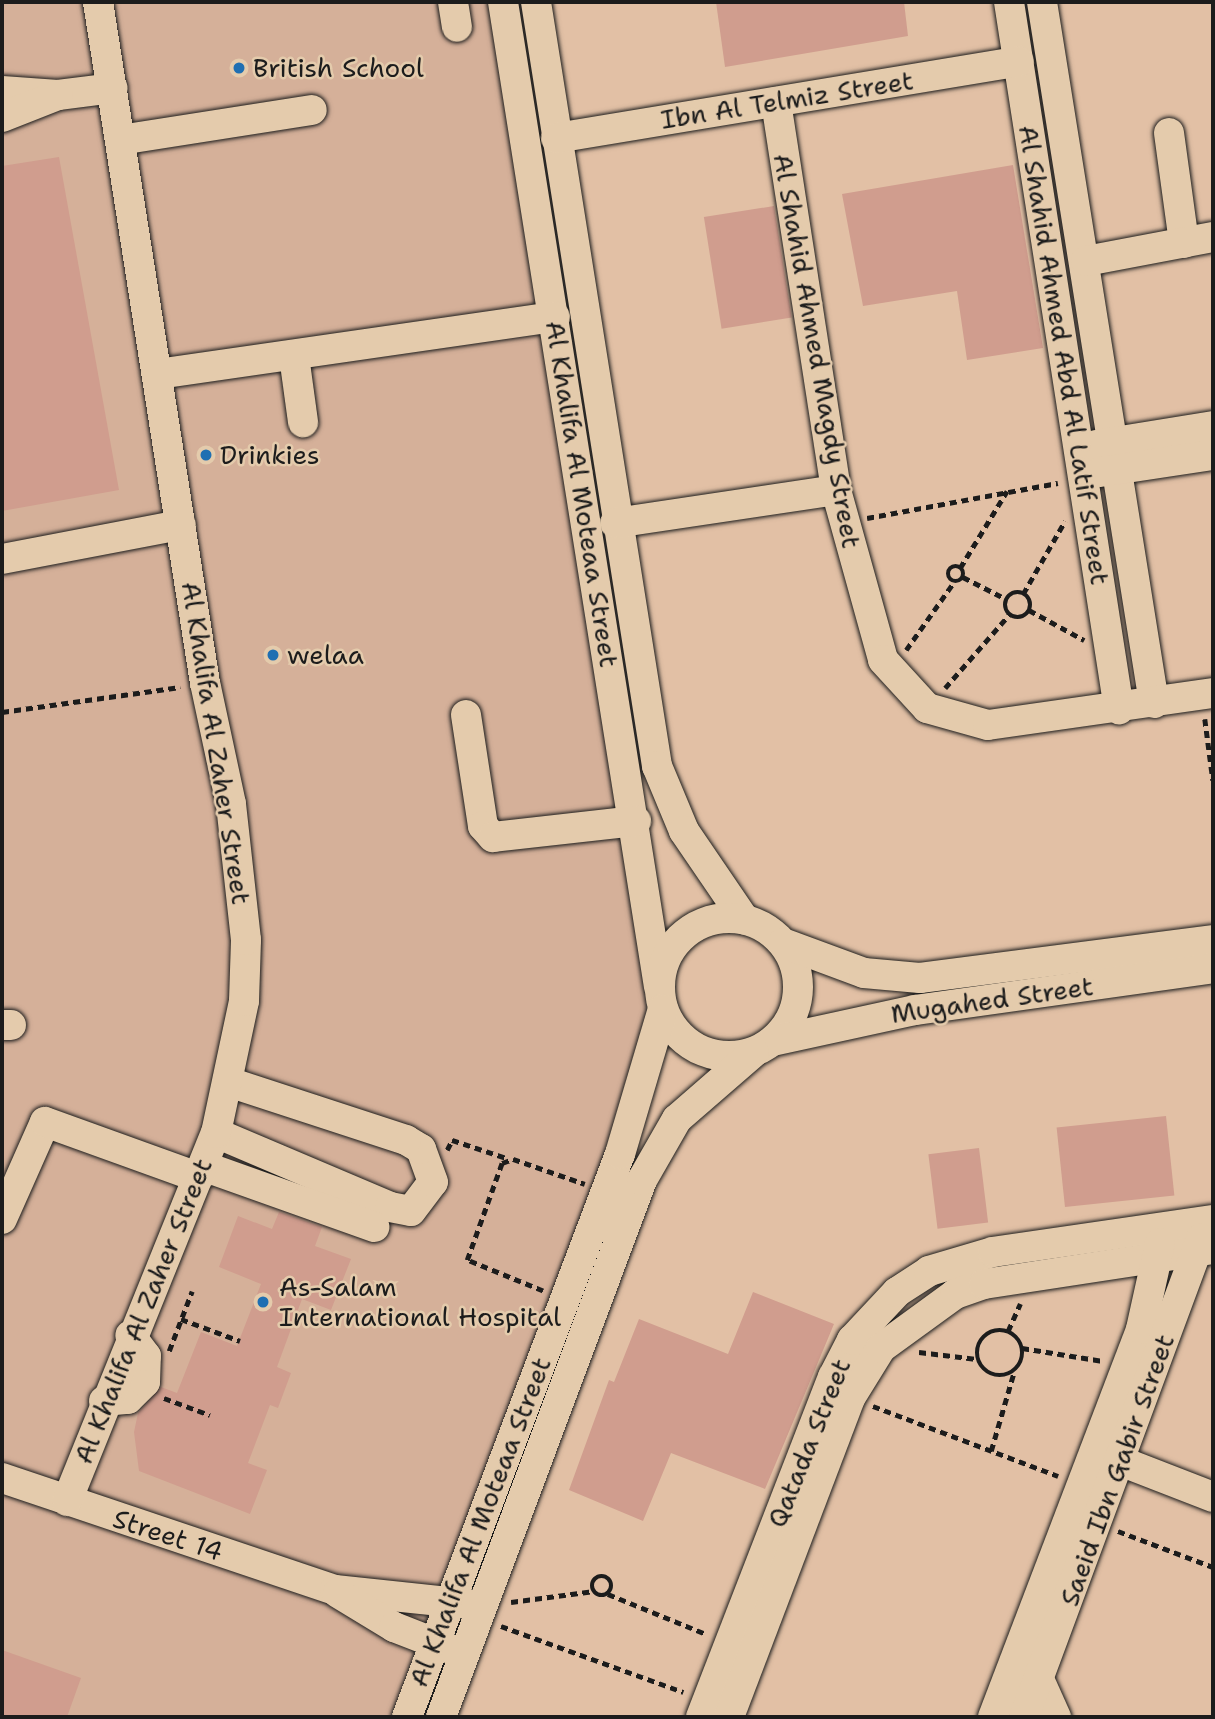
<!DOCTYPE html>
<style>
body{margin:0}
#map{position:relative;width:1215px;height:1719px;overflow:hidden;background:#e2c0a5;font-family:"Shantell Sans",sans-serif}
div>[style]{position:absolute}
.built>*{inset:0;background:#d5b099}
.building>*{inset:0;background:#d09d8e;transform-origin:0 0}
.path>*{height:4.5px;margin-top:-2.25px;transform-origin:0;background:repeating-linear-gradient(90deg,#1c1c1c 0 7px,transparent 0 12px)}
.path>.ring{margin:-2.25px;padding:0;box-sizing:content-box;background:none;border:4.5px solid #1c1c1c;border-radius:50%}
.roads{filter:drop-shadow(0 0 2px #1c1c1c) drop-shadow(0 0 2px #1c1c1c)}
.minor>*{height:30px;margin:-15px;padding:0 15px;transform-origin:15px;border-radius:15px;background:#e4cbac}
.minor>.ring{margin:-15px;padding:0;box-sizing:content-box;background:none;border:30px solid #e4cbac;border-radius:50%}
.dots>*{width:19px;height:19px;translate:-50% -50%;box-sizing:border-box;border:4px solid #e4cbac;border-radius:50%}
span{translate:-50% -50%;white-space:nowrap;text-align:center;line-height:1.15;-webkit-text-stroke:5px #e4cbac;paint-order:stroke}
.poi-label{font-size:26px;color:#1c1c1c}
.left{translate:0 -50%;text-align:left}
.street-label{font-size:26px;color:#1c1c1c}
.frame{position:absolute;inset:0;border:4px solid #1c1c1c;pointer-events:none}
</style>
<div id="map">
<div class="built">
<div style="clip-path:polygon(2px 2px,493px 2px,648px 989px,644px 1054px,390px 1717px,2px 1717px)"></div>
</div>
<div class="building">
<div style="clip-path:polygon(716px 2px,904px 2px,908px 36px,725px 67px)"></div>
<div style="clip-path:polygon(59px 157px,119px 490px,2px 511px,2px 166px)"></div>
<div style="clip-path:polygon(1013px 165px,1043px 348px,967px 360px,957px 291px,863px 306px,842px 194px)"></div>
<div style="left:774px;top:206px;width:113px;height:71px;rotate:81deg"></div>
<div style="left:1166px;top:1116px;width:80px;height:110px;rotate:84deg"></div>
<div style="left:979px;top:1148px;width:75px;height:51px;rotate:83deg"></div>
<div style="clip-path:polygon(279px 1212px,322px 1227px,315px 1246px,351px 1259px,331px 1310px,302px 1299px,277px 1367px,291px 1373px,278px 1408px,270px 1405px,248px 1463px,267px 1470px,250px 1514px,139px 1471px,134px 1432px,138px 1413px,161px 1387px,177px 1393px,201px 1332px,237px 1346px,261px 1284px,219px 1267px,238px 1216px,272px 1229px)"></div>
<div style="clip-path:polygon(753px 1292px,834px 1324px,765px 1489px,671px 1453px,643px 1521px,569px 1490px,609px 1380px,614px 1382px,639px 1319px,728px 1354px)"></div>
<div style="clip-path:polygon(2px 1650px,81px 1678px,67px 1717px,2px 1717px)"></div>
</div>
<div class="path">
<div style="left:867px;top:518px;width:194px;rotate:-10.4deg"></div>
<div class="ring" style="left:948px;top:566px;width:11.5px;height:11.5px"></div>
<div style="left:960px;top:568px;width:90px;rotate:-58.6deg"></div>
<div style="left:963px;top:577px;width:48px;rotate:27.1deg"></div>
<div class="ring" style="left:1005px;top:592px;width:21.5px;height:21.5px"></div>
<div style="left:1023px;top:594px;width:84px;rotate:-60.1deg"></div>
<div style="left:1029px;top:610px;width:63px;rotate:28.6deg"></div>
<div style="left:906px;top:650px;width:83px;rotate:-54.8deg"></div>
<div style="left:945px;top:688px;width:97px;rotate:-48.8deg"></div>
<div style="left:2px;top:712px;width:180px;rotate:-8deg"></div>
<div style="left:1205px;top:719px;width:62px;rotate:82.5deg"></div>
<div style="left:447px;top:1150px;width:11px;rotate:-63deg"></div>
<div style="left:452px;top:1140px;width:57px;rotate:18.4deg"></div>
<div style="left:543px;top:1291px;width:82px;rotate:-157.8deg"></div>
<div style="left:467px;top:1260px;width:103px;rotate:-70.2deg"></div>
<div style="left:502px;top:1163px;width:12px;rotate:-20deg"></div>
<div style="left:513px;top:1159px;width:76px;rotate:19.1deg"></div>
<div style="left:181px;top:1319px;width:63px;rotate:20.4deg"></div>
<div class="ring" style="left:977px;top:1330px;width:41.5px;height:41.5px"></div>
<div style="left:1008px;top:1331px;width:30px;rotate:-66deg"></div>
<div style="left:1022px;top:1348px;width:82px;rotate:9.1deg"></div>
<div style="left:169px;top:1351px;width:64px;rotate:-69deg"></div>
<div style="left:919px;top:1352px;width:58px;rotate:6.9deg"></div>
<div style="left:164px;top:1398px;width:49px;rotate:20.3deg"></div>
<div style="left:873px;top:1406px;width:198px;rotate:20.7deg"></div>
<div style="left:991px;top:1451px;width:82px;rotate:-73.8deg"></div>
<div style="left:1118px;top:1531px;width:102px;rotate:20.8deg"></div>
<div class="ring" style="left:592px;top:1576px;width:15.5px;height:15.5px"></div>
<div style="left:608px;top:1594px;width:106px;rotate:22.2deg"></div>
<div style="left:511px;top:1602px;width:84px;rotate:-7.5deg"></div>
<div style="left:501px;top:1626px;width:194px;rotate:19.9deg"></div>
</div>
<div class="roads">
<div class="minor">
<div style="left:453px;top:2px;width:25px;rotate:81deg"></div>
<div style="left:503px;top:2px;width:997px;rotate:81deg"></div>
<div style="left:536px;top:2px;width:774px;rotate:81deg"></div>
<div style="left:657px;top:766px;width:70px;rotate:67.4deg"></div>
<div style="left:684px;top:831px;width:107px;rotate:55.7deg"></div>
<div style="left:1009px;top:2px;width:716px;rotate:81.16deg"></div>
<div style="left:1042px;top:2px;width:710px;rotate:80.92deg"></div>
<div style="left:2px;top:91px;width:56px;rotate:4.1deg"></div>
<div style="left:58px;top:95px;width:55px;rotate:-7.3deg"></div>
<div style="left:776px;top:102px;width:393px;rotate:81.2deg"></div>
<div style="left:836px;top:490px;width:176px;rotate:74.5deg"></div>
<div style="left:883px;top:660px;width:65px;rotate:47.5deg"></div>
<div style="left:927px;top:708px;width:63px;rotate:15.6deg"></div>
<div style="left:988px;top:725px;width:227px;rotate:-8.1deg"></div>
<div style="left:2px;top:117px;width:60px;rotate:-21.4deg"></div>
<div style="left:1169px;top:133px;width:111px;rotate:82.2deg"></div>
<div style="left:556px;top:138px;width:469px;rotate:-9.4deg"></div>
<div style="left:120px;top:140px;width:194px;rotate:-8.9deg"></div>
<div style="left:1086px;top:261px;width:129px;rotate:-10.7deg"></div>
<div style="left:294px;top:356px;width:67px;rotate:82.2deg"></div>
<div style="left:158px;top:374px;width:401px;rotate:-8.2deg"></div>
<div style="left:1096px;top:445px;width:119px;rotate:-9.2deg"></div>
<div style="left:1100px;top:472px;width:114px;rotate:-8.6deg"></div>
<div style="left:615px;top:523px;width:223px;rotate:-8.5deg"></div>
<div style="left:2px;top:559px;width:182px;rotate:-10.8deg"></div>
<div style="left:466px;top:715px;width:112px;rotate:81.3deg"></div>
<div style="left:483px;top:826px;width:15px;rotate:48deg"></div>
<div style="left:493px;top:837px;width:144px;rotate:-6.4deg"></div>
<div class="ring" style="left:660px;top:918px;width:108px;height:108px"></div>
<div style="left:783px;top:943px;width:86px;rotate:20.3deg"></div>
<div style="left:864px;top:973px;width:56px;rotate:5.1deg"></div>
<div style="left:920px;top:978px;width:295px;rotate:-7.4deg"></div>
<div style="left:2px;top:1025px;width:9px"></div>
<div style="left:773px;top:1041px;width:145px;rotate:-12.3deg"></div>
<div style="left:915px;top:1010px;width:301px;rotate:-8deg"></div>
<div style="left:216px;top:1133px;width:189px;rotate:23deg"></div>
<div style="left:390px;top:1207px;width:21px;rotate:11deg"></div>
<div style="left:411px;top:1211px;width:36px;rotate:-53deg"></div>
<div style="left:433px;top:1182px;width:35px;rotate:-110deg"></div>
<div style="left:421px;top:1149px;width:17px;rotate:-149deg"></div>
<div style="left:406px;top:1140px;width:186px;rotate:-161.9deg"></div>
<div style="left:203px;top:1166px;width:182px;rotate:19.6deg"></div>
<div style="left:2px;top:1219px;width:106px;rotate:-66.1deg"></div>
<div style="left:45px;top:1122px;width:163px;rotate:19.8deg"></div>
<div style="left:104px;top:1401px;width:24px;rotate:-5deg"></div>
<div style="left:128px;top:1399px;width:24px;rotate:-45deg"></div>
<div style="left:145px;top:1382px;width:26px;rotate:-88deg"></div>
<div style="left:146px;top:1356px;width:26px;rotate:-127deg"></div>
<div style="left:1120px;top:1461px;width:100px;rotate:21.2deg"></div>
<div style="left:2px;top:1478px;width:351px;rotate:18.6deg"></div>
<div style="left:335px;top:1590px;width:135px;rotate:6deg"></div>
<div style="left:67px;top:1501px;width:397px;rotate:-68deg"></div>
<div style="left:216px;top:1133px;width:135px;rotate:-78deg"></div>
<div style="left:244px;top:1001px;width:61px;rotate:-88.1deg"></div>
<div style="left:246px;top:940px;width:137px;rotate:-96.3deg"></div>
<div style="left:231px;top:804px;width:124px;rotate:-102.1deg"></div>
<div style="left:205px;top:683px;width:689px;rotate:-98.93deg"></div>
<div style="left:338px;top:1593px;width:66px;rotate:31.3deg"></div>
<div style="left:394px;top:1627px;width:63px;rotate:21.3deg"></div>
<div style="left:1039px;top:1679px;width:42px;rotate:65.9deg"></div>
<div style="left:407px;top:1717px;width:602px;rotate:-69.28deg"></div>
<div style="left:620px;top:1154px;width:151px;rotate:-73.5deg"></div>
<div style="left:441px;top:1717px;width:573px;rotate:-69.48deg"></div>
<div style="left:642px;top:1180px;width:70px;rotate:-60.2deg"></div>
<div style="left:677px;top:1119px;width:102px;rotate:-41deg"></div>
<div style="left:701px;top:1717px;width:365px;rotate:-68.8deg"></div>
<div style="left:833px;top:1377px;width:42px;rotate:-62.8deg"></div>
<div style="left:852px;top:1340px;width:66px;rotate:-46.8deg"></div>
<div style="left:897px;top:1292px;width:38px;rotate:-33deg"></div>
<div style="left:929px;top:1271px;width:67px;rotate:-16.5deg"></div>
<div style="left:993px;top:1252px;width:222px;rotate:-8.3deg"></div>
<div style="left:729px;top:1717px;width:341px;rotate:-69.2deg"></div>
<div style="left:850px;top:1398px;width:59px;rotate:-58.2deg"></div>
<div style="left:881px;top:1348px;width:92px;rotate:-36.1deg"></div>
<div style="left:955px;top:1294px;width:31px;rotate:-19deg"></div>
<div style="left:984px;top:1284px;width:232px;rotate:-8.7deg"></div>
<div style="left:993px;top:1717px;width:415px;rotate:-69.1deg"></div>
<div style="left:1141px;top:1329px;width:88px;rotate:-77.5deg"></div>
<div style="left:1024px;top:1717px;width:510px;rotate:-69.68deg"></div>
</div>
</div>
<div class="dots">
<div style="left:239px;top:68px;background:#1f6fb2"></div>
<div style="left:206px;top:455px;background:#1f6fb2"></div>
<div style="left:273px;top:655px;background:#1f6fb2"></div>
<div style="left:263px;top:1302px;background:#1f6fb2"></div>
</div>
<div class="poi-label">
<span class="left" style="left:253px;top:68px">British School</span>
<span class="left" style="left:220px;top:455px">Drinkies</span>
<span class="left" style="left:287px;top:655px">welaa</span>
<span class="left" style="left:279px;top:1302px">As-Salam<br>International Hospital</span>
</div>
<div class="street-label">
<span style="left:787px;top:100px;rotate:-9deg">Ibn Al Telmiz Street</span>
<span style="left:817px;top:351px;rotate:80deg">Al Shahid Ahmed Magdy Street</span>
<span style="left:1064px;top:355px;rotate:81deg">Al Shahid Ahmed Abd Al Latif Street</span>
<span style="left:582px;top:494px;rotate:81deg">Al Khalifa Al Moteaa Street</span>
<span style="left:216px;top:743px;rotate:81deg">Al Khalifa Al Zaher Street</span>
<span style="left:992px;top:1000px;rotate:-8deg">Mugahed Street</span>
<span style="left:143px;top:1311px;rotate:-68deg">Al Khalifa Al Zaher Street</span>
<span style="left:809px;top:1443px;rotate:-68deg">Qatada Street</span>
<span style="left:1117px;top:1470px;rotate:-70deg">Saeid Ibn Gabir Street</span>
<span style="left:480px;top:1522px;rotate:-69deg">Al Khalifa Al Moteaa Street</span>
<span style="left:168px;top:1535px;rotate:18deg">Street 14</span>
</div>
<div class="frame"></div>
</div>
